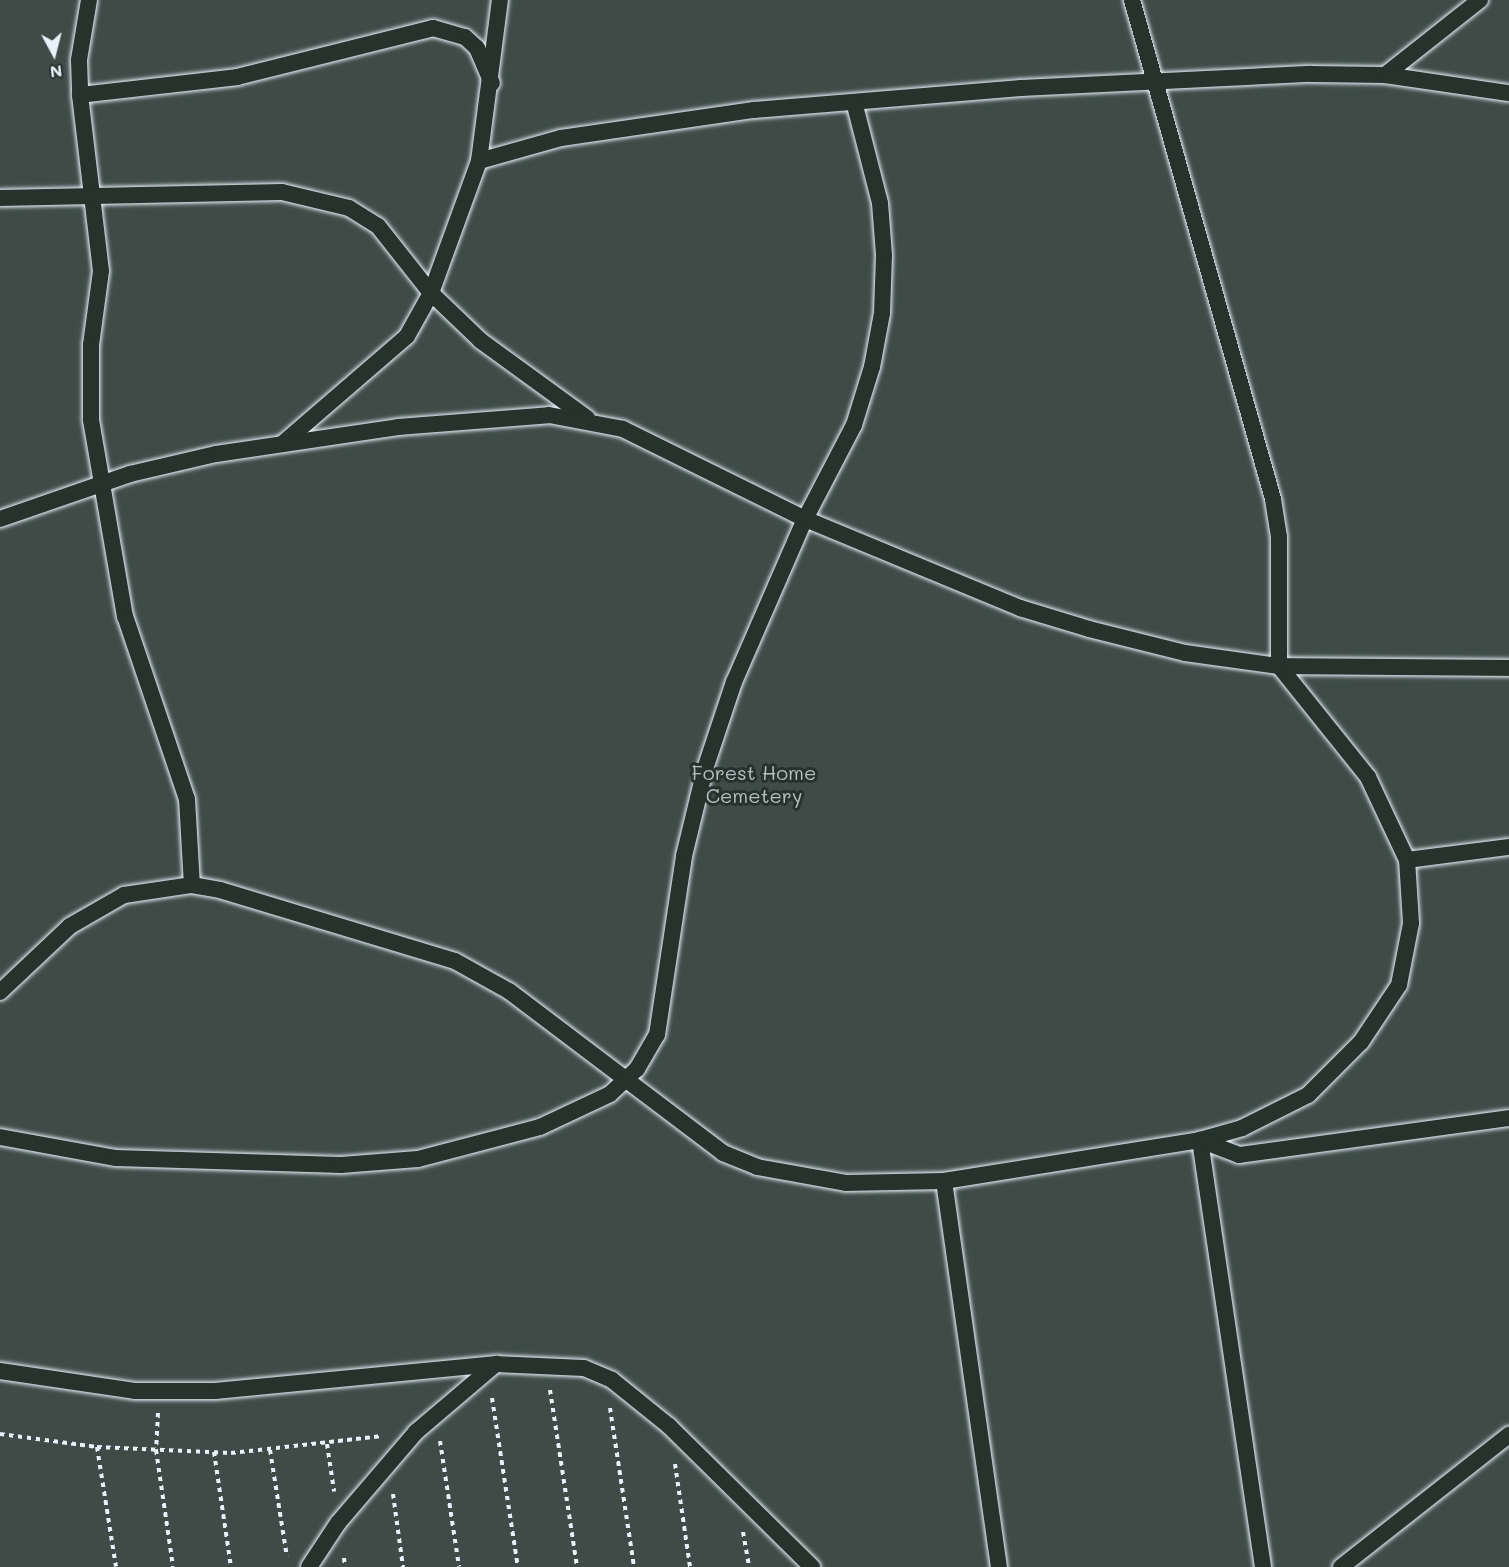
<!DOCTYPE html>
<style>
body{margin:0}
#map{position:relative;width:1509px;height:1567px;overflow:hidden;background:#26332d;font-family:Mali,sans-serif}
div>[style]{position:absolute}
.green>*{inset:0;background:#3e4b47;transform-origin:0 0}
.path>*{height:4px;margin-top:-2px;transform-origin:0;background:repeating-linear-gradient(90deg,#e8f1f8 0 4.5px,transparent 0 9px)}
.roads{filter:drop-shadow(0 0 2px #e8f1f8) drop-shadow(0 0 2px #e8f1f8)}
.lane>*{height:16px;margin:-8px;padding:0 8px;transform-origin:8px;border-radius:8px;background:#26332d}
span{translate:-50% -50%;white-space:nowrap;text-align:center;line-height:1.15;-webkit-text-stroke:6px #26332d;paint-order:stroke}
.park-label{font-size:20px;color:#b5bfc3}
.north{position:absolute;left:24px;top:24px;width:60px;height:60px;-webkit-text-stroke:4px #26332d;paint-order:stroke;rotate:173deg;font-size:16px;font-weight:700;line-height:24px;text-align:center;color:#e8f1f8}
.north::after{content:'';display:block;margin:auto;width:21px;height:27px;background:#e8f1f8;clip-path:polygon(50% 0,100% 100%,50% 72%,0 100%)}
</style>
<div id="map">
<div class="green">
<div style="left:0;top:0;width:1509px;height:1567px"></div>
</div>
<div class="path">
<div style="left:550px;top:1390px;width:179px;rotate:81.3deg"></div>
<div style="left:492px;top:1398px;width:171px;rotate:81.3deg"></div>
<div style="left:610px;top:1408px;width:161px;rotate:81.4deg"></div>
<div style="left:158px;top:1413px;width:37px;rotate:93deg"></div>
<div style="left:156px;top:1450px;width:118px;rotate:81.7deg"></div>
<div style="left:0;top:1434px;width:98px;rotate:7.6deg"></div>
<div style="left:97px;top:1447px;width:134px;rotate:2.6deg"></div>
<div style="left:231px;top:1453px;width:152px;rotate:-6.4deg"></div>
<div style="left:440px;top:1441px;width:127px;rotate:81.4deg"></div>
<div style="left:327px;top:1444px;width:48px;rotate:81.5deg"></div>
<div style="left:97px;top:1447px;width:121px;rotate:81deg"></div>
<div style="left:270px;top:1450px;width:108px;rotate:81deg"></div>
<div style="left:214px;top:1452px;width:116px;rotate:81.6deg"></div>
<div style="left:675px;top:1464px;width:104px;rotate:81.7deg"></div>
<div style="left:393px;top:1494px;width:74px;rotate:82.2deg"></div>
<div style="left:743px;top:1532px;width:36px;rotate:80deg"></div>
<div style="left:344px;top:1558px;width:9px;rotate:84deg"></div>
</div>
<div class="roads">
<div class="lane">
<div style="left:89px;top:0;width:61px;rotate:99.5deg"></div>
<div style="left:79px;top:60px;width:35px;rotate:88deg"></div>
<div style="left:80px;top:95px;width:177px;rotate:83.2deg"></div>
<div style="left:101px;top:271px;width:75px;rotate:97.7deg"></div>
<div style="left:91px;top:345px;width:75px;rotate:90deg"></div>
<div style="left:91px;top:420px;width:199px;rotate:80.2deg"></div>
<div style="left:125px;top:616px;width:193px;rotate:71.3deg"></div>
<div style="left:187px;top:799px;width:86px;rotate:86.7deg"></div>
<div style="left:1385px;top:75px;width:121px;rotate:-38.3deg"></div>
<div style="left:80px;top:95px;width:158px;rotate:-6.5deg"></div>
<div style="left:237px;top:77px;width:202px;rotate:-14deg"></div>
<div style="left:433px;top:28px;width:33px;rotate:16deg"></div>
<div style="left:465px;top:37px;width:16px;rotate:43deg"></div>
<div style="left:477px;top:48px;width:38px;rotate:67deg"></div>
<div style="left:479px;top:161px;width:85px;rotate:-15.7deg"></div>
<div style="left:561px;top:138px;width:195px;rotate:-8.3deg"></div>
<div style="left:754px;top:110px;width:268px;rotate:-4.7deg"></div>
<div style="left:1021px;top:88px;width:290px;rotate:-2.8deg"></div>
<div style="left:1311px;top:74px;width:74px;rotate:0.8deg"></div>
<div style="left:1385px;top:75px;width:125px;rotate:8.3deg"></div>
<div style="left:0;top:198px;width:282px;rotate:-1.2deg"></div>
<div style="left:282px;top:192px;width:69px;rotate:13.4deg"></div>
<div style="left:349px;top:208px;width:34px;rotate:32deg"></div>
<div style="left:378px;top:226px;width:85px;rotate:51.7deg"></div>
<div style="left:431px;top:293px;width:69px;rotate:43.8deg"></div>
<div style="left:481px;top:341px;width:131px;rotate:36deg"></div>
<div style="left:282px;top:444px;width:165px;rotate:-40.8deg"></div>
<div style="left:407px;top:336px;width:49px;rotate:-60.8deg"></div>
<div style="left:431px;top:293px;width:140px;rotate:-70deg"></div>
<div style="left:479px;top:161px;width:162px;rotate:-82.6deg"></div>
<div style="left:0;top:519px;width:138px;rotate:-19.1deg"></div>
<div style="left:130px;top:474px;width:88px;rotate:-13.1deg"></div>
<div style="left:216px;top:454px;width:184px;rotate:-8.4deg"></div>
<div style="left:398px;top:427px;width:151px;rotate:-4.5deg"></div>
<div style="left:549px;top:415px;width:75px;rotate:10.7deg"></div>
<div style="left:623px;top:429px;width:203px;rotate:26.3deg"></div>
<div style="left:805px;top:519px;width:233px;rotate:22.5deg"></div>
<div style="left:1020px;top:608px;width:72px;rotate:16.9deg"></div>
<div style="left:1089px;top:629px;width:99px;rotate:14deg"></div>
<div style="left:1185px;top:653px;width:95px;rotate:7.9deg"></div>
<div style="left:1279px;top:666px;width:230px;rotate:0.5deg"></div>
<div style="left:1407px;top:860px;width:103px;rotate:-7.3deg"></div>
<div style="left:0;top:992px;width:96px;rotate:-43.3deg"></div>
<div style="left:70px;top:926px;width:62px;rotate:-29.9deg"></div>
<div style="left:124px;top:895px;width:69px;rotate:-8.4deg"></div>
<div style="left:192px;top:885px;width:28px;rotate:10deg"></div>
<div style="left:220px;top:890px;width:245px;rotate:16.8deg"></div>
<div style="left:455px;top:961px;width:62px;rotate:29.1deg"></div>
<div style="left:509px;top:991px;width:268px;rotate:37.1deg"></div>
<div style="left:723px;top:1153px;width:37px;rotate:22deg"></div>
<div style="left:757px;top:1167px;width:90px;rotate:10.2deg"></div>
<div style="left:846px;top:1183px;width:98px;rotate:-1.2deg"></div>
<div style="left:944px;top:1181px;width:259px;rotate:-9.1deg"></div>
<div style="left:1200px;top:1140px;width:44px;rotate:-15.9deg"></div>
<div style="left:1242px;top:1128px;width:74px;rotate:-26.6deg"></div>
<div style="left:1308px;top:1095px;width:75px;rotate:-45deg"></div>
<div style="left:1361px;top:1042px;width:69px;rotate:-56.3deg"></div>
<div style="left:1399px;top:985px;width:63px;rotate:-79deg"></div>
<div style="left:1411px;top:923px;width:63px;rotate:-93.6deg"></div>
<div style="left:1407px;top:860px;width:92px;rotate:-115.2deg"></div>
<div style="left:1368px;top:777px;width:142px;rotate:-128.7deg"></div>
<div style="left:1279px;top:666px;width:129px;rotate:-90deg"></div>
<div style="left:1279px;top:537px;width:38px;rotate:-99deg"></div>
<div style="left:1273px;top:499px;width:519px;rotate:-105.78deg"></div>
<div style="left:0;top:1137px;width:118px;rotate:10.3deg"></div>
<div style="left:116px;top:1158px;width:225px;rotate:1.8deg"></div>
<div style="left:341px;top:1165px;width:77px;rotate:-4.5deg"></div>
<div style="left:418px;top:1159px;width:126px;rotate:-14.7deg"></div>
<div style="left:540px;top:1127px;width:77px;rotate:-25.2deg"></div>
<div style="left:610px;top:1094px;width:37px;rotate:-43deg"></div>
<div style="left:637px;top:1069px;width:39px;rotate:-60deg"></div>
<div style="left:657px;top:1035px;width:181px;rotate:-81.4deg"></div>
<div style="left:684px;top:856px;width:89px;rotate:-76.4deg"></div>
<div style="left:705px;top:769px;width:92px;rotate:-71.6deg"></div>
<div style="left:734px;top:682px;width:178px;rotate:-66.5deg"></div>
<div style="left:805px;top:519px;width:106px;rotate:-62.5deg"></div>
<div style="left:854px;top:425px;width:61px;rotate:-72.8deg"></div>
<div style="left:872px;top:367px;width:55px;rotate:-79.5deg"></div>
<div style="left:882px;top:313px;width:58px;rotate:-88deg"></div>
<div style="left:884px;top:255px;width:52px;rotate:-94.4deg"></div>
<div style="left:880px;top:203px;width:104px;rotate:-104.4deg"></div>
<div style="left:944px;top:1181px;width:390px;rotate:81.9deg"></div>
<div style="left:0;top:1371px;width:136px;rotate:8.4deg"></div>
<div style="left:135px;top:1391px;width:80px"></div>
<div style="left:215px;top:1391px;width:283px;rotate:-5.5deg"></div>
<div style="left:497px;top:1364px;width:87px;rotate:2.6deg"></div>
<div style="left:584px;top:1368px;width:30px;rotate:23deg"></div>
<div style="left:612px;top:1380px;width:73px;rotate:38.9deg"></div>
<div style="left:669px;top:1426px;width:201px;rotate:44.6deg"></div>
<div style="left:309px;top:1567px;width:53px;rotate:-56.6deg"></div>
<div style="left:338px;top:1523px;width:120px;rotate:-49.4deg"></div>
<div style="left:416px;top:1432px;width:105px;rotate:-40.4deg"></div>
<div style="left:1263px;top:1567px;width:432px;rotate:-98.4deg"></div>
<div style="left:1200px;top:1140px;width:42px;rotate:21deg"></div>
<div style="left:1239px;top:1155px;width:273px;rotate:-7.8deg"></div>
<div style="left:1341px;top:1567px;width:214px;rotate:-38.2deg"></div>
</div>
</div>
<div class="park-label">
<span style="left:754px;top:784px">Forest Home<br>Cemetery</span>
</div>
<div class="north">N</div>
</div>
